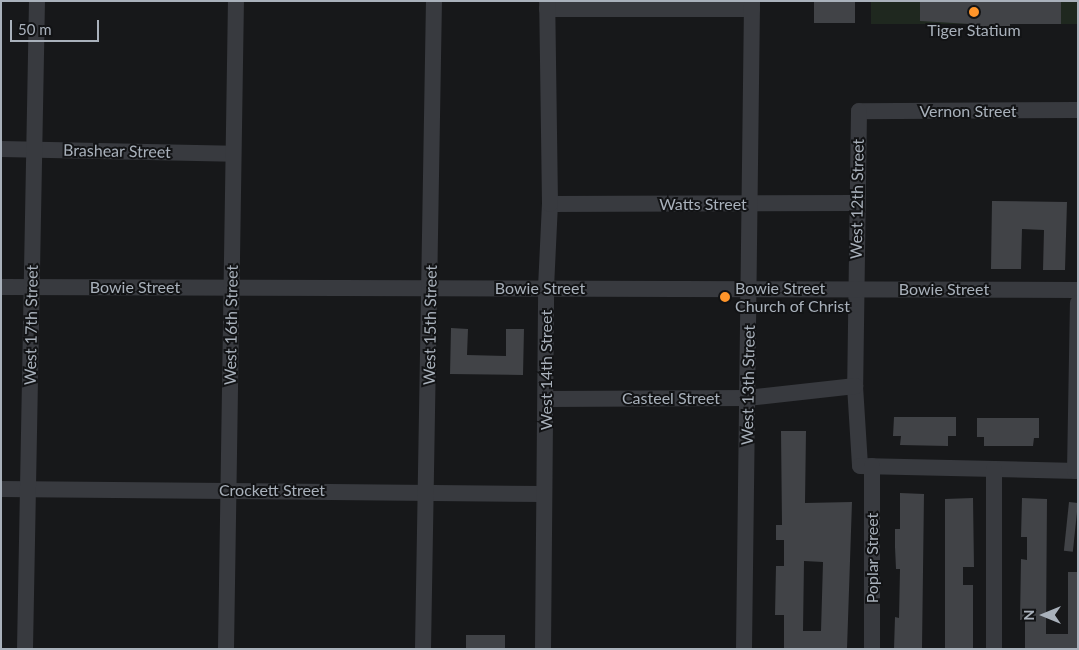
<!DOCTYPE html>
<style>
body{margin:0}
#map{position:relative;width:1079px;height:650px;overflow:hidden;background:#17181a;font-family:Lato,sans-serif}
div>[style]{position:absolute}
.green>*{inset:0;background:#1f281f;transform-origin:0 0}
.building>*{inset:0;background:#414347;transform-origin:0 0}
.minor>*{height:16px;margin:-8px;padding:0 8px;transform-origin:8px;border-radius:8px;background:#383a3f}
.dots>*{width:14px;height:14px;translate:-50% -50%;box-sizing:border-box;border:2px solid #121315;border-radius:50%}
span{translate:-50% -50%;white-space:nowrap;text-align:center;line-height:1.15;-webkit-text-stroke:4px #121315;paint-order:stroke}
.poi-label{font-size:16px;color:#a9b1bb}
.left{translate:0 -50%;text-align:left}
.street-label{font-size:16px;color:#a9b1bb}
.frame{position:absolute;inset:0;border:2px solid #a9b1bb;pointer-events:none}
.north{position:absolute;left:1019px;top:590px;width:50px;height:50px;-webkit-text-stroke:4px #121315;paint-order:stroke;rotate:270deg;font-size:14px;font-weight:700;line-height:20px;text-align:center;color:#a9b1bb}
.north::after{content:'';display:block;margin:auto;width:18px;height:22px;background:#a9b1bb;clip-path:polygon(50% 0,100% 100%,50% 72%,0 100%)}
.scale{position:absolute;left:10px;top:20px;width:89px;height:22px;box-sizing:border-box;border:2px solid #a9b1bb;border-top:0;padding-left:6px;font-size:15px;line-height:18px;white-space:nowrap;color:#a9b1bb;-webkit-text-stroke:4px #121315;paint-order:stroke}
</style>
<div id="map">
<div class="green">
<div style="left:871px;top:1px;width:207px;height:23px"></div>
</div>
<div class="building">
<div style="left:814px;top:1px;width:41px;height:22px"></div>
<div style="clip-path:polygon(920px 1px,1061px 1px,1061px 24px,1010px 24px,1010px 30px,1000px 29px,1000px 35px,980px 34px,979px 29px,970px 30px,970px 24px,920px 21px)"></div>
<div style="clip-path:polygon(992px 201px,1067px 202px,1065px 270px,1043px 270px,1044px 230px,1022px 229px,1021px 269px,991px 269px)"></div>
<div style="clip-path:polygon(451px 328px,468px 329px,467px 355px,506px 356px,506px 329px,524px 329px,523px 375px,450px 374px)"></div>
<div style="clip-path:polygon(894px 417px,956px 417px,956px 436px,948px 436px,948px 446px,900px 445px,901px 436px,893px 436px)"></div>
<div style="clip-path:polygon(977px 418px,1039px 418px,1039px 438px,1034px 438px,1033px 446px,984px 446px,984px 437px,977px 437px)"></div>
<div style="clip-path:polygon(evenodd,781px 431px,806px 431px,805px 503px,852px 502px,847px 649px,784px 649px,784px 615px,775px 615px,776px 566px,784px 566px,784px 540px,776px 540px,776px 525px,782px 525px,781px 431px,804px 561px,823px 562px,821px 631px,803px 631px,804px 561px)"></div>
<div style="clip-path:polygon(900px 493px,924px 494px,922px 649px,894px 649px,895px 617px,899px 618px,900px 569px,896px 569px,895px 547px,895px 529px,900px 529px)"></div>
<div style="clip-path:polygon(973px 498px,974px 567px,963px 567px,963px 585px,973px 585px,973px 649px,945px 649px,945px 499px)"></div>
<div style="clip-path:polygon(1022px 498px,1047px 499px,1046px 634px,1068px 634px,1068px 572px,1078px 572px,1078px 649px,1025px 649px,1025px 620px,1020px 620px,1021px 559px,1027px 560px,1027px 537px,1021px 537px)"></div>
<div style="left:1069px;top:502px;width:9px;height:49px;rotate:6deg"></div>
<div style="left:466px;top:635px;width:39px;height:14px"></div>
</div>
<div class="minor">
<div style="left:547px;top:9px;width:205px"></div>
<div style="left:1078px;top:110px;width:219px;rotate:179.7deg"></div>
<div style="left:859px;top:111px;width:275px;rotate:90.8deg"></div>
<div style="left:855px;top:386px;width:80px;rotate:86.4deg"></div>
<div style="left:860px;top:466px;width:218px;rotate:1.3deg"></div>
<div style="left:1px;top:149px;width:232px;rotate:1.2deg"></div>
<div style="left:550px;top:204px;width:306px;rotate:-0.2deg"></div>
<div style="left:1px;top:287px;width:1077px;rotate:0.16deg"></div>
<div style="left:547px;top:399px;width:200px;rotate:-0.3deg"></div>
<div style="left:747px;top:398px;width:109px;rotate:-6.3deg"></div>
<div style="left:1075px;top:471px;width:168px;rotate:-89deg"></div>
<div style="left:1px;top:489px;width:542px;rotate:0.53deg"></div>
<div style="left:25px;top:649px;width:648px;rotate:-88.94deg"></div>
<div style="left:226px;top:649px;width:648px;rotate:-89.12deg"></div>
<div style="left:423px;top:649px;width:648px;rotate:-89.03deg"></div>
<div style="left:543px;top:649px;width:361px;rotate:-89.5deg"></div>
<div style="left:546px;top:288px;width:84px;rotate:-87.3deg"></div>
<div style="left:550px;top:204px;width:203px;rotate:-90.8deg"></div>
<div style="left:744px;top:649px;width:648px;rotate:-89.29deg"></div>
<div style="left:872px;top:649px;width:183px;rotate:-90deg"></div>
<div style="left:994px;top:649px;width:180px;rotate:-90deg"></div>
</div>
<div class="dots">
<div style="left:974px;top:12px;background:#ff952a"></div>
<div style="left:725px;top:297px;background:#ff952a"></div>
</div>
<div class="poi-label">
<span style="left:974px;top:30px">Tiger Statium</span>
<span class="left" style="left:735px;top:297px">Bowie Street<br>Church of Christ</span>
</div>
<div class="street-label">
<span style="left:968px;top:111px">Vernon Street</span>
<span style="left:117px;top:151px;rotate:1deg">Brashear Street</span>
<span style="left:857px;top:199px;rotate:-89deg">West 12th Street</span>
<span style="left:703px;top:204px">Watts Street</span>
<span style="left:135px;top:287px">Bowie Street</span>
<span style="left:540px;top:288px">Bowie Street</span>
<span style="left:944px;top:289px">Bowie Street</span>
<span style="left:31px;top:325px;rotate:-89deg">West 17th Street</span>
<span style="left:231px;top:325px;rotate:-89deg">West 16th Street</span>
<span style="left:430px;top:325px;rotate:-89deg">West 15th Street</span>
<span style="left:546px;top:370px;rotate:-90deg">West 14th Street</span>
<span style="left:748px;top:385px;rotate:-89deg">West 13th Street</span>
<span style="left:671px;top:398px">Casteel Street</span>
<span style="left:272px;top:490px">Crockett Street</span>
<span style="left:872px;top:558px;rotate:-90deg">Poplar Street</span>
</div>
<div class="frame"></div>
<div class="north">N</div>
<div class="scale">50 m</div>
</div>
